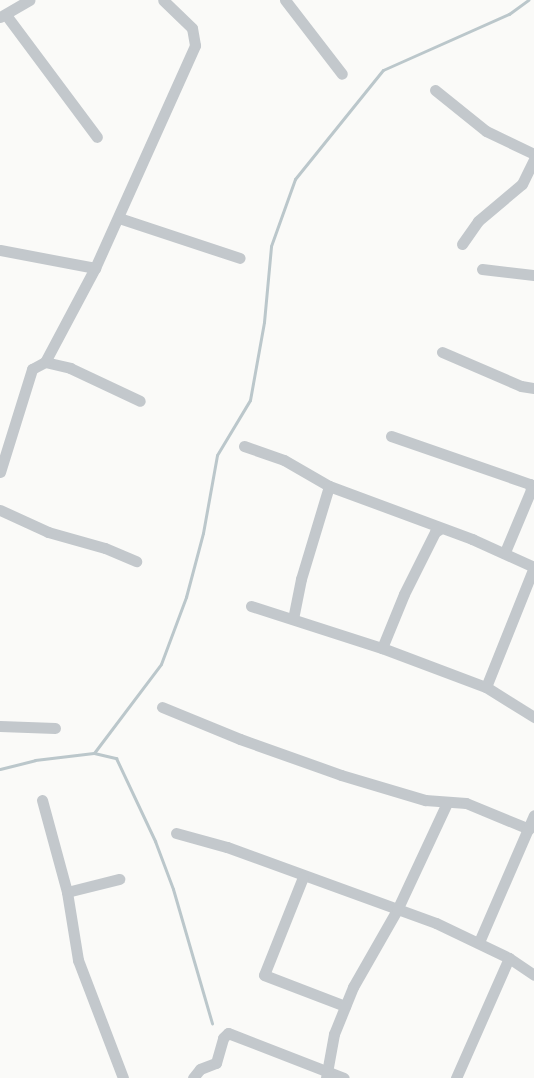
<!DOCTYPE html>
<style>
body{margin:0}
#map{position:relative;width:534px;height:1078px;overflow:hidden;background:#fafaf8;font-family:"DejaVu Sans",sans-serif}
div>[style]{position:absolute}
.stream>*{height:3px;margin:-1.5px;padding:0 1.5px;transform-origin:1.5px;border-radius:1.5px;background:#bbc7cb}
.minor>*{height:11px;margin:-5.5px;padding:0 5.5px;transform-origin:5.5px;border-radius:5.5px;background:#c3c8cc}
span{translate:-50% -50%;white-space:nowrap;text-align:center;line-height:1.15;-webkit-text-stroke:5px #fff;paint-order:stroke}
</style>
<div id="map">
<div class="stream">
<div style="left:94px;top:753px;width:23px;rotate:13deg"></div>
<div style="left:116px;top:758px;width:92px;rotate:64.8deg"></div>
<div style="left:155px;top:841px;width:51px;rotate:69.4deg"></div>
<div style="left:173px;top:889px;width:140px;rotate:73.8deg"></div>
<div style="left:0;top:769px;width:36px;rotate:-14deg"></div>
<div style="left:35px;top:760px;width:59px;rotate:-6.8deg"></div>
<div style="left:94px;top:753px;width:111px;rotate:-53deg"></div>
<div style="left:161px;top:664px;width:72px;rotate:-69.5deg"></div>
<div style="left:186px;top:597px;width:66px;rotate:-75.1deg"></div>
<div style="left:203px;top:533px;width:79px;rotate:-79.8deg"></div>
<div style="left:217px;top:455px;width:64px;rotate:-59deg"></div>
<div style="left:250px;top:400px;width:79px;rotate:-79.8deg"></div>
<div style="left:264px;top:322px;width:76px;rotate:-84.7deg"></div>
<div style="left:271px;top:246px;width:71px;rotate:-70.3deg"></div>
<div style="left:295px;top:179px;width:140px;rotate:-51.1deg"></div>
<div style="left:383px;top:70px;width:138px;rotate:-24deg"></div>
<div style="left:509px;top:14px;width:24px;rotate:-36deg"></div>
</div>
<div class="minor">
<div style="left:285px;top:0;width:93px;rotate:52.4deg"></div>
<div style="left:6px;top:15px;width:152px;rotate:53.3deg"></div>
<div style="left:0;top:17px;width:34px;rotate:-30deg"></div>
<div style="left:435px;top:90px;width:65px;rotate:38.8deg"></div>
<div style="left:486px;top:131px;width:53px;rotate:25.6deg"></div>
<div style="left:119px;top:218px;width:127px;rotate:18.3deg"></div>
<div style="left:462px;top:244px;width:28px;rotate:-55deg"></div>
<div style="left:478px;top:221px;width:57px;rotate:-40.1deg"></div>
<div style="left:522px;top:184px;width:28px;rotate:-64deg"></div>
<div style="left:0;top:250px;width:97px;rotate:10.7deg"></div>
<div style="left:482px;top:269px;width:52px;rotate:6.6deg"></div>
<div style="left:442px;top:352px;width:86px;rotate:23.3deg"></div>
<div style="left:521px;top:386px;width:13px;rotate:9deg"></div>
<div style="left:45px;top:362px;width:26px;rotate:13deg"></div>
<div style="left:70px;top:368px;width:77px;rotate:25.2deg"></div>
<div style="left:391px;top:436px;width:147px;rotate:19.1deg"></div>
<div style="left:530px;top:484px;width:6px;rotate:81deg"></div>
<div style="left:531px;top:490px;width:67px;rotate:112.8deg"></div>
<div style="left:244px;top:446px;width:42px;rotate:19.3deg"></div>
<div style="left:284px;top:460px;width:52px;rotate:30deg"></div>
<div style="left:329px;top:486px;width:153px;rotate:20.3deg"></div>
<div style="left:472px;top:539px;width:68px;rotate:24.3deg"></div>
<div style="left:0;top:472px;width:108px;rotate:-72.7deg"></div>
<div style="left:32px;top:369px;width:15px;rotate:-28deg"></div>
<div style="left:45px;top:362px;width:106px;rotate:-62deg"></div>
<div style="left:95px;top:268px;width:244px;rotate:-65.8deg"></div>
<div style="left:195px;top:45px;width:17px;rotate:-100deg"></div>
<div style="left:192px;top:28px;width:40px;rotate:-136deg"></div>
<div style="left:0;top:510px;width:53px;rotate:24.6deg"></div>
<div style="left:48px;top:532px;width:59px;rotate:15.7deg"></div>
<div style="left:105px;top:548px;width:34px;rotate:23deg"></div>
<div style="left:251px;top:606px;width:138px;rotate:17.8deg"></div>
<div style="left:382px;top:648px;width:111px;rotate:20.6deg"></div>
<div style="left:486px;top:687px;width:57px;rotate:32deg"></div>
<div style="left:293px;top:619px;width:41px;rotate:-78.7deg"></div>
<div style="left:301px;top:579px;width:97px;rotate:-73.2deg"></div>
<div style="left:382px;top:648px;width:58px;rotate:-67.8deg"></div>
<div style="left:404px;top:594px;width:69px;rotate:-63.4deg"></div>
<div style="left:435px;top:532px;width:6px;rotate:-31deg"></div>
<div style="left:486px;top:687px;width:129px;rotate:-68.2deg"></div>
<div style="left:162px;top:707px;width:84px;rotate:22.3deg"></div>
<div style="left:240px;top:739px;width:107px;rotate:19.6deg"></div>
<div style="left:341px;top:775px;width:88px;rotate:16.6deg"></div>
<div style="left:425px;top:800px;width:41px;rotate:4.2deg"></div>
<div style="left:466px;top:803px;width:68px;rotate:22.4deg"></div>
<div style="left:0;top:726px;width:55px;rotate:2.1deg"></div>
<div style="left:42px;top:800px;width:95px;rotate:74.8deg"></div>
<div style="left:67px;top:892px;width:69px;rotate:80.8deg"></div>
<div style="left:78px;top:960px;width:126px;rotate:69.1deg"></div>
<div style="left:176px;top:833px;width:53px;rotate:15.4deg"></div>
<div style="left:227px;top:847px;width:222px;rotate:20deg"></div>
<div style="left:436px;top:923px;width:81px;rotate:25.6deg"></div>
<div style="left:509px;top:958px;width:30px;rotate:34deg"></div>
<div style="left:303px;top:877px;width:105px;rotate:111.7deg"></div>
<div style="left:264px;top:975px;width:87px;rotate:20.9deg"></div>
<div style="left:67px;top:892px;width:54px;rotate:-14deg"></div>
<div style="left:479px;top:942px;width:138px;rotate:-66.6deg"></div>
<div style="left:193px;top:1078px;width:11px;rotate:-52deg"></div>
<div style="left:200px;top:1069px;width:17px;rotate:-21deg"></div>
<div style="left:216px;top:1063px;width:26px;rotate:-74deg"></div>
<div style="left:223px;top:1038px;width:7px;rotate:-45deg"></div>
<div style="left:228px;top:1033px;width:124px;rotate:21.2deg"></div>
<div style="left:326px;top:1078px;width:45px;rotate:-79.7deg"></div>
<div style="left:334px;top:1034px;width:51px;rotate:-68deg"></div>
<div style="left:353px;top:987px;width:89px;rotate:-60.3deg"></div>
<div style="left:397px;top:910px;width:118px;rotate:-65deg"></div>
<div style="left:456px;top:1078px;width:131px;rotate:-66.2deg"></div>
</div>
</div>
